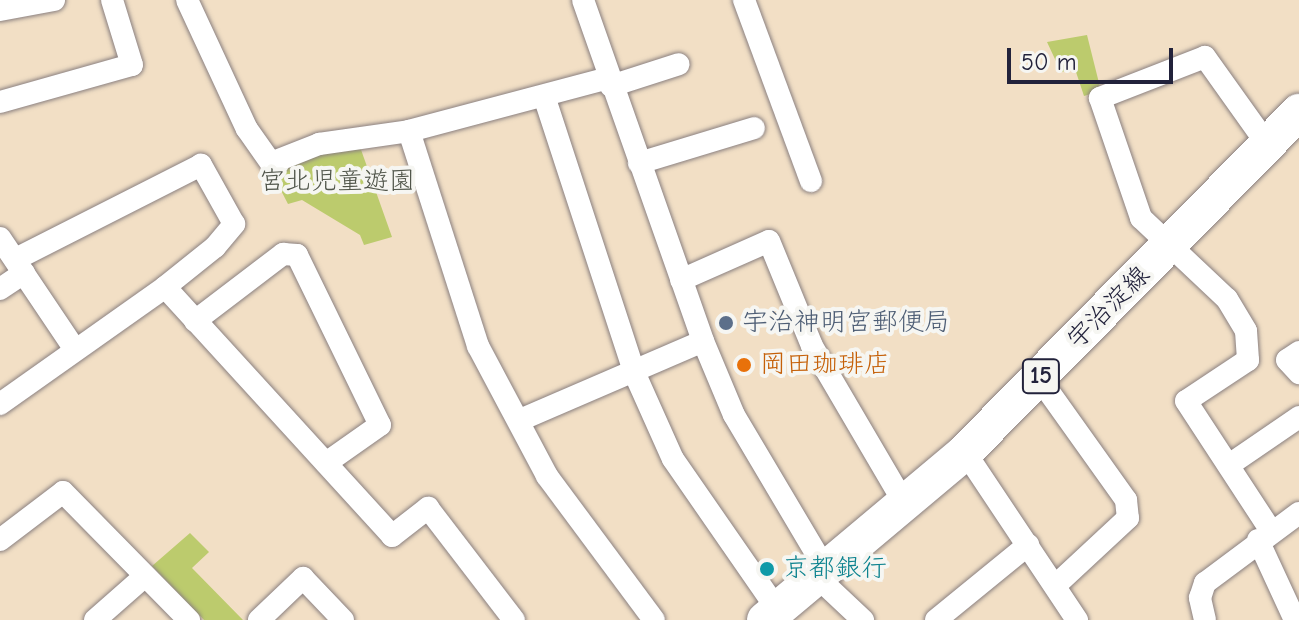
<!DOCTYPE html>
<meta charset="utf-8">
<style>
body{margin:0}
#map{position:relative;width:1299px;height:620px;overflow:hidden;background:#f2dfc5;font-family:"Comic Neue","Klee One",sans-serif}
div>[style]{position:absolute}
.green>*{inset:0;background:#bccb6d}
.roads{filter:drop-shadow(0 0 2px #8a8080) drop-shadow(0 0 2px #8a8080)}
.minor>*{height:22px;margin:-11px;padding:0 11px;transform-origin:11px;border-radius:11px;background:#fff}
.primary>*{height:36px;margin:-18px;padding:0 18px;transform-origin:18px;border-radius:18px;background:#fff}
.dots>*{width:22px;height:22px;translate:-50% -50%;box-sizing:border-box;border:4px solid #f6f6f2;border-radius:50%}
span{translate:-50% -50%;white-space:nowrap;text-align:center;line-height:1.15;-webkit-text-stroke:8px #f6f6f2;paint-order:stroke}
.shield-label span{padding:2px 6px;background:#f6f6f2;border:2px solid;border-radius:6px;-webkit-text-stroke-width:0}
.shield-label{font-size:24px;color:#22223b;font-weight:700}
.park-label{font-size:26px;color:#50554a}
.street-label{font-size:26px;color:#22223b}
.service-label{font-size:26px;color:#4e5e75}
.left{translate:0 -50%;text-align:left}
.food-label{font-size:26px;color:#c56008}
.culture-label{font-size:26px;color:#0d838f}
.scale{position:absolute;left:1007px;top:48px;width:166px;height:36px;box-sizing:border-box;border:4px solid #22223b;border-top:0;padding-left:10px;font-size:24px;line-height:28px;white-space:nowrap;color:#22223b;-webkit-text-stroke:6px #f6f6f2;paint-order:stroke}
</style>
<div id="map">
<div class="green">
<div style="clip-path:polygon(1087px 35px,1101px 91px,1084px 96px,1075px 69px,1061px 72px,1047px 42px)"></div>
<div style="clip-path:polygon(359px 144px,392px 237px,364px 245px,360px 235px,302px 200px,288px 204px,273px 175px,325px 151px)"></div>
<div style="clip-path:polygon(190px 533px,209px 552px,192px 568px,243px 620px,204px 620px,152px 566px)"></div>
</div>
<div class="roads">
<div class="minor">
<div style="left:187px;top:0;width:142px;rotate:65.1deg"></div>
<div style="left:247px;top:129px;width:42px;rotate:54.8deg"></div>
<div style="left:271px;top:163px;width:52px;rotate:-21.6deg"></div>
<div style="left:319px;top:144px;width:91px;rotate:-8.2deg"></div>
<div style="left:409px;top:131px;width:206px;rotate:-14.9deg"></div>
<div style="left:583px;top:0;width:361px;rotate:70.6deg"></div>
<div style="left:703px;top:341px;width:80px;rotate:67.3deg"></div>
<div style="left:734px;top:415px;width:178px;rotate:59.3deg"></div>
<div style="left:744px;top:0;width:193px;rotate:69.7deg"></div>
<div style="left:0;top:10px;width:55px;rotate:-10.5deg"></div>
<div style="left:611px;top:86px;width:71px;rotate:-17.9deg"></div>
<div style="left:544px;top:96px;width:290px;rotate:71.9deg"></div>
<div style="left:634px;top:372px;width:95px;rotate:65.9deg"></div>
<div style="left:673px;top:459px;width:181px;rotate:55.3deg"></div>
<div style="left:0;top:102px;width:137px;rotate:-15.7deg"></div>
<div style="left:132px;top:65px;width:68px;rotate:-107.1deg"></div>
<div style="left:409px;top:131px;width:226px;rotate:72.2deg"></div>
<div style="left:478px;top:346px;width:147px;rotate:62deg"></div>
<div style="left:547px;top:476px;width:179px;rotate:53.4deg"></div>
<div style="left:1267px;top:144px;width:107px;rotate:-125.5deg"></div>
<div style="left:1205px;top:57px;width:113px;rotate:158.7deg"></div>
<div style="left:1100px;top:98px;width:127px;rotate:71.1deg"></div>
<div style="left:1141px;top:218px;width:118px;rotate:43.3deg"></div>
<div style="left:1227px;top:299px;width:37px;rotate:59deg"></div>
<div style="left:1246px;top:331px;width:29px;rotate:86deg"></div>
<div style="left:1248px;top:360px;width:74px;rotate:146.5deg"></div>
<div style="left:1186px;top:401px;width:155px;rotate:56.8deg"></div>
<div style="left:639px;top:163px;width:120px;rotate:-16.9deg"></div>
<div style="left:0;top:238px;width:133px;rotate:56.1deg"></div>
<div style="left:681px;top:280px;width:96px;rotate:-23.9deg"></div>
<div style="left:769px;top:241px;width:113px;rotate:67.7deg"></div>
<div style="left:812px;top:346px;width:182px;rotate:59.6deg"></div>
<div style="left:165px;top:287px;width:337px;rotate:47.6deg"></div>
<div style="left:392px;top:536px;width:46px;rotate:-37.9deg"></div>
<div style="left:428px;top:508px;width:141px;rotate:52.5deg"></div>
<div style="left:0;top:289px;width:29px;rotate:-34deg"></div>
<div style="left:195px;top:321px;width:111px;rotate:-37.3deg"></div>
<div style="left:283px;top:254px;width:14px;rotate:4deg"></div>
<div style="left:297px;top:255px;width:189px;rotate:64deg"></div>
<div style="left:380px;top:425px;width:66px;rotate:144.9deg"></div>
<div style="left:1299px;top:352px;width:14px;rotate:146deg"></div>
<div style="left:1287px;top:360px;width:18px;rotate:47deg"></div>
<div style="left:1039px;top:378px;width:150px;rotate:54.5deg"></div>
<div style="left:1126px;top:500px;width:18px;rotate:84deg"></div>
<div style="left:1128px;top:518px;width:98px;rotate:137.1deg"></div>
<div style="left:0;top:404px;width:202px;rotate:-35.3deg"></div>
<div style="left:165px;top:287px;width:64px;rotate:-38.7deg"></div>
<div style="left:215px;top:247px;width:30px;rotate:-50deg"></div>
<div style="left:234px;top:224px;width:68px;rotate:-119.2deg"></div>
<div style="left:201px;top:165px;width:208px;rotate:153.1deg"></div>
<div style="left:520px;top:420px;width:199px;rotate:-23.3deg"></div>
<div style="left:965px;top:452px;width:202px;rotate:56.3deg"></div>
<div style="left:1229px;top:465px;width:85px;rotate:-34.4deg"></div>
<div style="left:0;top:540px;width:79px;rotate:-37.3deg"></div>
<div style="left:63px;top:492px;width:180px;rotate:45.5deg"></div>
<div style="left:1258px;top:540px;width:88px;rotate:65.2deg"></div>
<div style="left:815px;top:575px;width:66px;rotate:43.2deg"></div>
<div style="left:95px;top:620px;width:65px;rotate:-41.3deg"></div>
<div style="left:259px;top:620px;width:61px;rotate:-43.7deg"></div>
<div style="left:303px;top:578px;width:58px;rotate:46.4deg"></div>
<div style="left:936px;top:620px;width:119px;rotate:-39.2deg"></div>
<div style="left:1205px;top:620px;width:23px;rotate:-103deg"></div>
<div style="left:1200px;top:598px;width:16px;rotate:-72deg"></div>
<div style="left:1205px;top:583px;width:117px;rotate:-36.7deg"></div>
</div>
<div class="primary">
<div style="left:765px;top:620px;width:261px;rotate:-40deg"></div>
<div style="left:965px;top:452px;width:477px;rotate:-45.5deg"></div>
</div>
</div>
<div class="dots">
<div style="left:726px;top:323px;background:#5c6f8a"></div>
<div style="left:744px;top:365px;background:#e8710a"></div>
<div style="left:767px;top:569px;background:#0f9aa8"></div>
</div>
<div class="shield-label">
<span style="left:1041px;top:376px">15</span>
</div>
<div class="park-label">
<span style="left:337px;top:182px">宮北児童遊園</span>
</div>
<div class="street-label">
<span style="left:1109px;top:308px;rotate:-45deg">宇治淀線</span>
</div>
<div class="service-label">
<span class="left" style="left:742px;top:323px">宇治神明宮郵便局</span>
</div>
<div class="food-label">
<span class="left" style="left:760px;top:365px">岡田珈琲店</span>
</div>
<div class="culture-label">
<span class="left" style="left:783px;top:569px">京都銀行</span>
</div>
<div class="scale">50 m</div>
</div>
